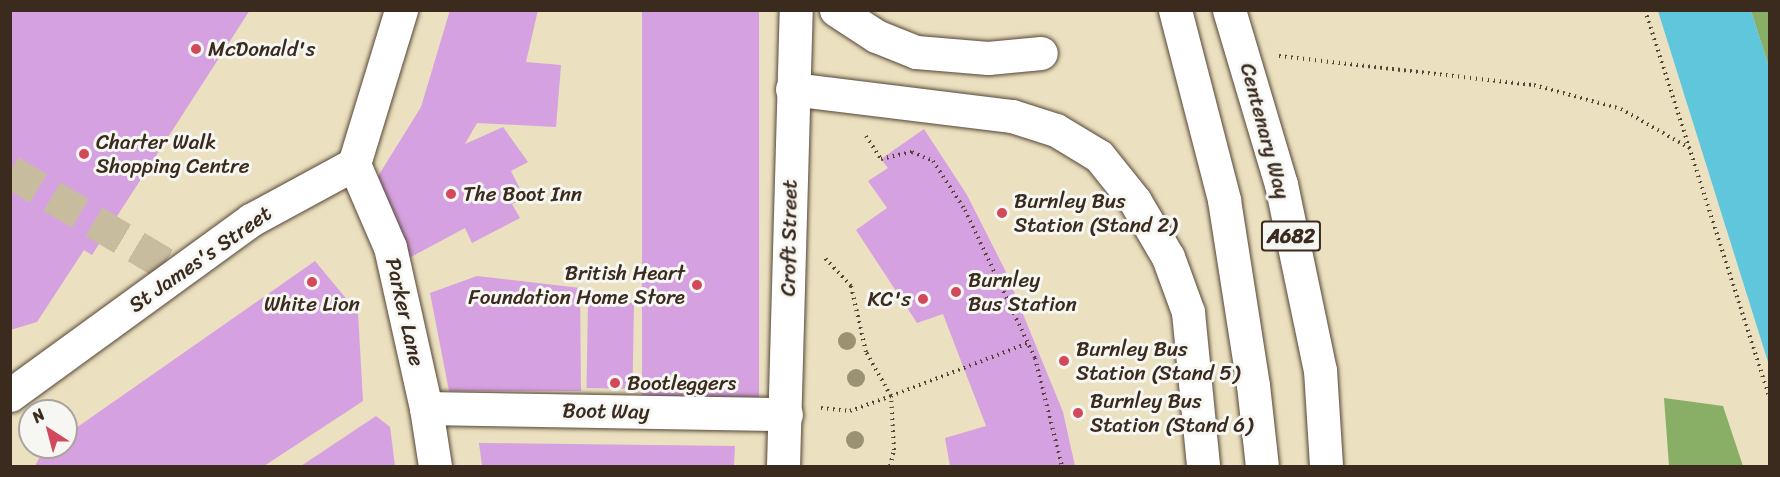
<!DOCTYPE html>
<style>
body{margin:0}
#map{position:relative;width:1780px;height:477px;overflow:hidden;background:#ebe0bf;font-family:Sriracha,sans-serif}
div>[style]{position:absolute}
.forest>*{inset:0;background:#88af65}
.water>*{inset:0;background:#5fc6dc}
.building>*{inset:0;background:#d5a1e0;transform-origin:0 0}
.minor-tunnel>*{height:33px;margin-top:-16.5px;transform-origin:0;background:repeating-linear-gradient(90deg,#c8bc9f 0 33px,transparent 0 49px)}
.path>*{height:4px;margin-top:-2px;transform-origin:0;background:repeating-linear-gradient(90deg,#554536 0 1.5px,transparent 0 6px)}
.roads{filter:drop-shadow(0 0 2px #554536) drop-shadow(0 0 2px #554536)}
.minor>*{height:33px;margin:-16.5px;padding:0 16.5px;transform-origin:16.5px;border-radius:16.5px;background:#fff}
.major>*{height:33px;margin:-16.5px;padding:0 16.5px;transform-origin:16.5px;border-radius:16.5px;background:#fff}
.trees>*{width:18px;height:18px;margin:-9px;border-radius:50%;background:#9a9272}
.dots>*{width:16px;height:16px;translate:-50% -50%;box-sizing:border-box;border:3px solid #f6f6f2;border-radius:50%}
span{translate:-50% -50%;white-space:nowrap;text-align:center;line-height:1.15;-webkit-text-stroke:6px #f6f6f2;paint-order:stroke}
.shield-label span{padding:2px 4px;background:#f6f6f2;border:2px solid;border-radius:4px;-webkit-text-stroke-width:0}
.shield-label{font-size:20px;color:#3b2a1e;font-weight:700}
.poi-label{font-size:21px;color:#3b2a1e}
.left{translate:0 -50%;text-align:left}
.right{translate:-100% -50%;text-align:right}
.street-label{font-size:21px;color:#3b2a1e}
.frame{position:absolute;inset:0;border:12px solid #3b2a1e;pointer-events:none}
.north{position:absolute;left:18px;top:399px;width:60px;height:60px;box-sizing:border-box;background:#f6f6f2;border:2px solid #aba49d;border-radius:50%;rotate:324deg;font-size:16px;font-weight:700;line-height:24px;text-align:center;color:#3b2a1e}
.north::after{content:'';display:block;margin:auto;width:21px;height:27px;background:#d1495b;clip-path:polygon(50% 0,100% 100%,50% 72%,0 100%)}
</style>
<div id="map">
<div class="forest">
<div style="clip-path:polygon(1751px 11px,1769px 11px,1769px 67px)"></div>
<div style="clip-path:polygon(1664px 398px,1723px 406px,1743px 466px,1669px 466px)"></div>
</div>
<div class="water">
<div style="clip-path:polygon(1658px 11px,1751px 11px,1769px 67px,1769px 365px)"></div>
</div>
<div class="building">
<div style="clip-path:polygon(10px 10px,250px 10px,92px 255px,84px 250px,37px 322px,10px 330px)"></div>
<div style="clip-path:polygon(450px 10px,538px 10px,526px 62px,561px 65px,556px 127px,477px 123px,465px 144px,503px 127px,528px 162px,511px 171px,525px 199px,512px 204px,520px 218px,472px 243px,465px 228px,409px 258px,375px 181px,421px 107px)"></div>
<div style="left:642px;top:10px;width:117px;height:387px"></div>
<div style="clip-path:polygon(924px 129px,967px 195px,1005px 270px,1063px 412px,1075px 466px,950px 466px,945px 438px,986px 426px,943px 314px,917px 323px,856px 230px,887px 208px,868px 181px,888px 168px,881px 159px)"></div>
<div style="clip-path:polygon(315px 261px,358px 313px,363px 401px,264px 466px,35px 466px,43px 451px,49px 447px,66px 447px,66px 435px)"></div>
<div style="clip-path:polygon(477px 276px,580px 288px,581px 391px,449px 391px,430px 293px)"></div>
<div style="left:588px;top:302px;width:46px;height:86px;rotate:1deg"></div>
<div style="clip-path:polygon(376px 416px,390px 427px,395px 466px,301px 466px)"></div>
<div style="clip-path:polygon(479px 443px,735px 446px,734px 466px,482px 466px)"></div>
</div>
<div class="minor-tunnel">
<div style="left:10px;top:171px;width:197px;rotate:30.9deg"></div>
</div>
<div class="path">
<div style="left:1645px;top:10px;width:410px;rotate:72.2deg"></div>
<div style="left:1279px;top:56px;width:257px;rotate:6.5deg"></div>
<div style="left:1534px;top:85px;width:90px;rotate:15.4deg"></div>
<div style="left:1621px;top:109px;width:81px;rotate:29.7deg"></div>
<div style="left:866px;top:136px;width:27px;rotate:57deg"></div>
<div style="left:881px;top:159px;width:32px;rotate:-13deg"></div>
<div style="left:912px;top:152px;width:23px;rotate:23deg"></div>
<div style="left:933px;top:161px;width:59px;rotate:56.9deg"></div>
<div style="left:965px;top:210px;width:164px;rotate:64.7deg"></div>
<div style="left:1035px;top:358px;width:111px;rotate:76deg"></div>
<div style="left:821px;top:408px;width:29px;rotate:6deg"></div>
<div style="left:850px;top:411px;width:44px;rotate:-20.1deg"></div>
<div style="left:891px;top:396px;width:51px;rotate:-119.6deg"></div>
<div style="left:866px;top:352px;width:68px;rotate:-102.8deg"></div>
<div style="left:851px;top:286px;width:38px;rotate:-133deg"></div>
<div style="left:890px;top:466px;width:16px;rotate:-76deg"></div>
<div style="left:894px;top:450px;width:54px;rotate:-93.2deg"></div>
<div style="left:891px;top:396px;width:147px;rotate:-21.1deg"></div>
</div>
<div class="roads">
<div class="minor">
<div style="left:836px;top:10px;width:48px;rotate:33deg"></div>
<div style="left:876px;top:36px;width:43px;rotate:21.8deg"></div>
<div style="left:916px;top:52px;width:72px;rotate:4.8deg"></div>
<div style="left:988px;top:58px;width:53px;rotate:-5.4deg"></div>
<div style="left:792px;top:89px;width:222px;rotate:7deg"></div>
<div style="left:1012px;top:116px;width:46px;rotate:17.7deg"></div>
<div style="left:1056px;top:130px;width:50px;rotate:31.2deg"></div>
<div style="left:1099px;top:156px;width:58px;rotate:51.3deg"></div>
<div style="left:1135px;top:201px;width:65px;rotate:59.5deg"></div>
<div style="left:1168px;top:257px;width:59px;rotate:70deg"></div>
<div style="left:1188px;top:312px;width:155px;rotate:84.4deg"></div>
<div style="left:354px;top:164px;width:90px;rotate:66.6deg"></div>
<div style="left:390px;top:247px;width:165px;rotate:77.4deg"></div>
<div style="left:426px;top:408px;width:59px;rotate:81.2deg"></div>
<div style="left:10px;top:395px;width:298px;rotate:-36deg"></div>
<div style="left:251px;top:220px;width:117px;rotate:-28.5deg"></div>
<div style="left:354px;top:164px;width:161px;rotate:-73deg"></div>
<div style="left:426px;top:408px;width:360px;rotate:1deg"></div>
<div style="left:783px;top:466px;width:456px;rotate:-88.4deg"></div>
</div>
<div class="major">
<div style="left:1175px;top:10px;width:196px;rotate:75.5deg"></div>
<div style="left:1224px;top:200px;width:187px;rotate:81.1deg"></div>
<div style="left:1253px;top:385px;width:81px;rotate:83.7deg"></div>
<div style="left:1229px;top:10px;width:182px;rotate:73.4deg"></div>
<div style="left:1281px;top:184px;width:190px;rotate:78.2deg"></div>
<div style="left:1320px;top:370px;width:96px;rotate:86.4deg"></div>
</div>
</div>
<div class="trees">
<div style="left:847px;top:341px"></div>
<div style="left:856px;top:378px"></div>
<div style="left:855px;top:440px"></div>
</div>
<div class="dots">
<div style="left:196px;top:49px;background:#d1495b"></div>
<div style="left:84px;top:154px;background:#d1495b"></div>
<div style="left:451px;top:194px;background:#d1495b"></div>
<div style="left:1002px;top:213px;background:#d1495b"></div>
<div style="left:312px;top:282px;background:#d1495b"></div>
<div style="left:697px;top:285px;background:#d1495b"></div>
<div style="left:956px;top:292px;background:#d1495b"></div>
<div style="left:923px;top:299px;background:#d1495b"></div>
<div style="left:1064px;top:361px;background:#d1495b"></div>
<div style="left:615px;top:383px;background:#d1495b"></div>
<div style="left:1078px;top:413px;background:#d1495b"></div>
</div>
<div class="shield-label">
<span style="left:1291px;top:236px">A682</span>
</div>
<div class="poi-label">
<span class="left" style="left:208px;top:49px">McDonald's</span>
<span class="left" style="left:96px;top:154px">Charter Walk<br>Shopping Centre</span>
<span class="left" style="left:463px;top:194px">The Boot Inn</span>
<span class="left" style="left:1014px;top:213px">Burnley Bus<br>Station (Stand 2)</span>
<span class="right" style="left:685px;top:285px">British Heart<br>Foundation Home Store</span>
<span class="left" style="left:968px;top:292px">Burnley<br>Bus Station</span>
<span class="right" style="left:911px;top:299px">KC's</span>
<span style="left:312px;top:304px">White Lion</span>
<span class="left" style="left:1076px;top:361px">Burnley Bus<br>Station (Stand 5)</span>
<span class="left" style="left:627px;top:383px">Bootleggers</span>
<span class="left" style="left:1090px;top:413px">Burnley Bus<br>Station (Stand 6)</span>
</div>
<div class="street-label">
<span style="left:1265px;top:131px;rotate:75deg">Centenary Way</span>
<span style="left:789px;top:238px;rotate:-89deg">Croft Street</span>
<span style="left:200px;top:259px;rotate:-35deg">St James's Street</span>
<span style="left:405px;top:312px;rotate:77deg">Parker Lane</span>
<span style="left:606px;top:411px;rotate:1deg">Boot Way</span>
</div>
<div class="frame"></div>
<div class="north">N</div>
</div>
